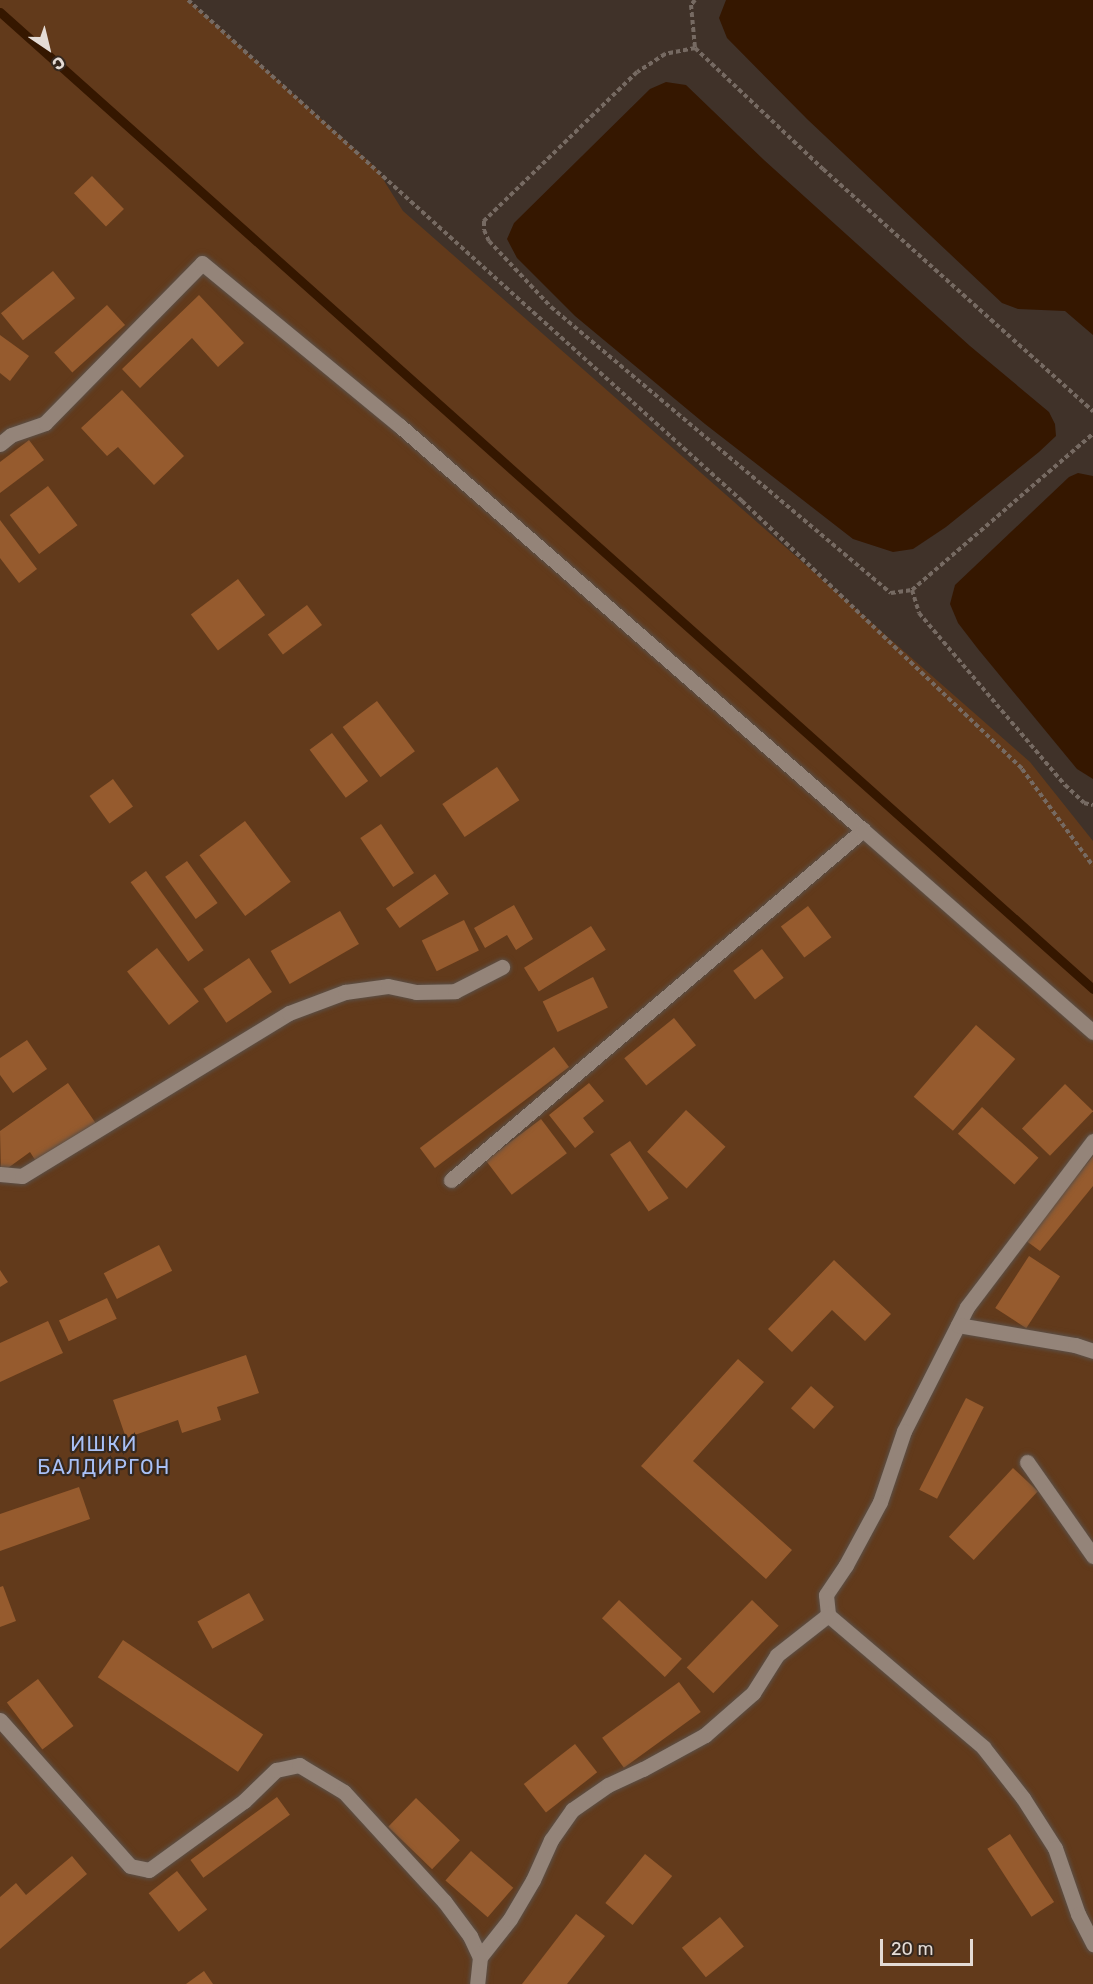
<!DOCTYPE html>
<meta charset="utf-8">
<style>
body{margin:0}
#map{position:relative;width:1093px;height:1984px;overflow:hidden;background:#403229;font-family:Rubik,sans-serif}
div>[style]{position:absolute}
.green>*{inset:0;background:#623a1b}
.water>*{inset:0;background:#351700}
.stream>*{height:9px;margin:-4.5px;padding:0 4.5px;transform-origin:4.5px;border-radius:4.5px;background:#351700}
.building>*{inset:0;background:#965b2e;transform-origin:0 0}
.path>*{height:4px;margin-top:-2px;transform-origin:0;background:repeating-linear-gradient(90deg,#766a62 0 4.5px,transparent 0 7.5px)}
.roads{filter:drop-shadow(0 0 2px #5b5048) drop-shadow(0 0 2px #5b5048)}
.minor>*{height:15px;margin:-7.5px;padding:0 7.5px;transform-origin:7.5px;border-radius:7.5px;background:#948479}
span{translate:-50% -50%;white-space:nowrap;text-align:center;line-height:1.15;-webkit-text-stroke:4.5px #35281f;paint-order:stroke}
.quarter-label{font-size:20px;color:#a9c1f7;letter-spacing:1.5px}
.north{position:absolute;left:18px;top:18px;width:60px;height:60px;-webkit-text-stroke:4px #35281f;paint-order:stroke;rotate:145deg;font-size:16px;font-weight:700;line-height:24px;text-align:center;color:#e4dbd5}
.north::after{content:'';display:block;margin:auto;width:21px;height:27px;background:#e4dbd5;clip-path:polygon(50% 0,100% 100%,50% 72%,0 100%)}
.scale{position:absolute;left:880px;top:1939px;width:93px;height:27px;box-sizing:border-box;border:3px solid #e4dbd5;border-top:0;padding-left:8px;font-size:18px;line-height:21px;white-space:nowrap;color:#e4dbd5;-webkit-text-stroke:4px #35281f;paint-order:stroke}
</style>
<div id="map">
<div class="green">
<div style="clip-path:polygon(0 0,188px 0,376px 168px,403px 211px,1030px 762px,1093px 841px,1093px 1984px,0 1984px)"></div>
</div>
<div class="water">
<div style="clip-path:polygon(726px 0,1093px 0,1093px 335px,1065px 311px,1018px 309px,1002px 303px,807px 119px,727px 38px,719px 18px)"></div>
<div style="clip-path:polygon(666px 82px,686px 85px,764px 160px,970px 346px,1049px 412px,1055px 424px,1056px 436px,1039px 452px,946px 527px,913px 549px,893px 552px,853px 539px,705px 424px,575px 316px,517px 258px,507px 239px,514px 223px,650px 89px)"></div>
<div style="clip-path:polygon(1078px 473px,1093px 476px,1093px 779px,1077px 769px,978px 649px,958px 623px,950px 604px,955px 585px,1069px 477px)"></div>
</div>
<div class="stream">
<div style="left:0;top:12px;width:1466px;rotate:41.79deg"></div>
</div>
<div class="building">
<div style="left:92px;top:176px;width:46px;height:25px;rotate:46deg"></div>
<div style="left:53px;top:271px;width:35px;height:67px;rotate:51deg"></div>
<div style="clip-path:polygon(199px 295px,244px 343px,218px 367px,192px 338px,140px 388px,122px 369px)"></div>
<div style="left:107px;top:305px;width:27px;height:71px;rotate:48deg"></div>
<div style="clip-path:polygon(0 335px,29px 356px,10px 381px,0 373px)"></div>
<div style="clip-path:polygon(122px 390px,184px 456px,154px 485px,118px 447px,107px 456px,81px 428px)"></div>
<div style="clip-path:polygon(29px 440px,44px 460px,0 493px,0 462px)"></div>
<div style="left:48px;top:486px;width:49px;height:48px;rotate:53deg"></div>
<div style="clip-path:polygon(0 520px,37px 569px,19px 583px,0 558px)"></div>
<div style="left:238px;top:579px;width:45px;height:59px;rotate:53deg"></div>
<div style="left:307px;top:605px;width:25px;height:49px;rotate:53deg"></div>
<div style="left:377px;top:701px;width:63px;height:43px;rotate:53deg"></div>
<div style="left:332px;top:733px;width:60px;height:28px;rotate:53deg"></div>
<div style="left:497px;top:767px;width:40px;height:66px;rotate:56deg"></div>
<div style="left:113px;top:779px;width:34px;height:29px;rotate:54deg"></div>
<div style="left:245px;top:821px;width:76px;height:57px;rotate:53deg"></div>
<div style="left:381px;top:824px;width:59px;height:25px;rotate:56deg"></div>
<div style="left:187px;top:861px;width:52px;height:27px;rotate:54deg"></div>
<div style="left:146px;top:871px;width:98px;height:19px;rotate:54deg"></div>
<div style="left:435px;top:874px;width:24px;height:60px;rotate:55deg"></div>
<div style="clip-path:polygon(514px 905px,533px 939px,516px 950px,507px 935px,485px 948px,474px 928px)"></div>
<div style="left:808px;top:906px;width:39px;height:34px;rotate:53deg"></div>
<div style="left:340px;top:911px;width:38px;height:80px;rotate:60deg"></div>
<div style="left:464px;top:920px;width:34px;height:47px;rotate:64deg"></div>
<div style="left:591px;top:926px;width:28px;height:79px;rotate:58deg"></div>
<div style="left:157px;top:948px;width:68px;height:38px;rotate:52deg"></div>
<div style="left:762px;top:949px;width:36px;height:36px;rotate:53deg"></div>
<div style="left:249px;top:958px;width:41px;height:55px;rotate:56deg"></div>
<div style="left:593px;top:977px;width:34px;height:56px;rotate:64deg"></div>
<div style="left:674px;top:1018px;width:35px;height:64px;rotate:51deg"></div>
<div style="left:976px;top:1025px;width:52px;height:95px;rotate:41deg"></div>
<div style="clip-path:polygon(27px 1040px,47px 1069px,13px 1093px,0 1075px,0 1058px)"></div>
<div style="left:554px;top:1047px;width:25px;height:168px;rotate:53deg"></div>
<div style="clip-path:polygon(68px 1083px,97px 1125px,39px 1166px,30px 1152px,1px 1173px,0 1131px)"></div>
<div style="clip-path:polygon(589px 1083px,604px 1101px,583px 1118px,594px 1132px,575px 1148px,549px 1115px)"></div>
<div style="left:1065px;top:1084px;width:39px;height:62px;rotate:44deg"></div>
<div style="left:982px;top:1107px;width:76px;height:36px;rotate:42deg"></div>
<div style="left:686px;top:1110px;width:54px;height:57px;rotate:43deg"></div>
<div style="left:541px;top:1119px;width:43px;height:69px;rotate:53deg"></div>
<div style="left:630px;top:1141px;width:69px;height:24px;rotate:56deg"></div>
<div style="clip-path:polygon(1093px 1156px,1093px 1186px,1040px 1251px,1025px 1240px)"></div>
<div style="left:159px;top:1245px;width:29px;height:62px;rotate:63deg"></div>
<div style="left:1029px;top:1256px;width:37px;height:62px;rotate:33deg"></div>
<div style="clip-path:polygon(834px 1260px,891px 1314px,865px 1341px,832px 1310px,792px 1352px,768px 1329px)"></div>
<div style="clip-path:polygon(0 1270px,8px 1282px,0 1287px)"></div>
<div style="left:107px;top:1298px;width:23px;height:53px;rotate:65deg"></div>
<div style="clip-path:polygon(48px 1321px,63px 1353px,0 1382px,0 1343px)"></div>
<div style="clip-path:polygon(246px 1355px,259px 1393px,217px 1407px,221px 1420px,182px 1433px,178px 1420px,126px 1438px,113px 1400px)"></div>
<div style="clip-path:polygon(738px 1359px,764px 1382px,693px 1461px,792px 1550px,766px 1579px,641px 1466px)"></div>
<div style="left:811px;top:1386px;width:31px;height:30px;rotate:42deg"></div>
<div style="left:966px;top:1398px;width:20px;height:103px;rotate:27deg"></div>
<div style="left:1013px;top:1468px;width:34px;height:94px;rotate:43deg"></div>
<div style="clip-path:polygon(79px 1487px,90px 1519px,0 1551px,0 1514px)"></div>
<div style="clip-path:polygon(3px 1586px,16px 1621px,0 1627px,0 1587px)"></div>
<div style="left:249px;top:1593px;width:31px;height:59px;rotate:61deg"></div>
<div style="left:619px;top:1600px;width:86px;height:25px;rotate:43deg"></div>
<div style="left:752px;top:1600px;width:37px;height:94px;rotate:44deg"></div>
<div style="left:123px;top:1640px;width:169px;height:45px;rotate:34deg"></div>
<div style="left:38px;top:1679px;width:59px;height:39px;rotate:53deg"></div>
<div style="left:679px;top:1682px;width:37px;height:95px;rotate:54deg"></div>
<div style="left:575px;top:1744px;width:36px;height:65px;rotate:52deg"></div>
<div style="left:277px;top:1797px;width:22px;height:107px;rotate:54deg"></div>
<div style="left:416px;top:1798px;width:61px;height:40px;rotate:44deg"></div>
<div style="left:1010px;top:1834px;width:81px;height:27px;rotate:57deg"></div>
<div style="left:471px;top:1851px;width:56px;height:39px;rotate:41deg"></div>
<div style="left:645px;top:1854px;width:35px;height:63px;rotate:39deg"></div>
<div style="clip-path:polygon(72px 1856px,87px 1874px,0 1949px,0 1897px,16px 1883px,26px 1895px)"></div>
<div style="left:177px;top:1871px;width:49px;height:36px;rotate:52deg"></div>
<div style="clip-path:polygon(576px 1914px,605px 1936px,567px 1984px,522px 1984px)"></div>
<div style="left:720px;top:1917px;width:38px;height:49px;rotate:51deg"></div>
<div style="clip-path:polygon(204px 1971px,213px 1984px,186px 1984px)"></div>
</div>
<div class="path">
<div style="left:188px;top:0;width:747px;rotate:42.12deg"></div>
<div style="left:742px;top:501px;width:388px;rotate:43.7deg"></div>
<div style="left:1022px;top:769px;width:120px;rotate:53.8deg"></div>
<div style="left:695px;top:0;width:6px;rotate:129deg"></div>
<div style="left:691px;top:5px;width:43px;rotate:84.7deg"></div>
<div style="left:695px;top:48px;width:176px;rotate:43.4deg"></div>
<div style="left:823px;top:169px;width:363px;rotate:41.9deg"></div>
<div style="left:695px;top:48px;width:31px;rotate:169deg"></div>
<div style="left:665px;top:54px;width:33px;rotate:147deg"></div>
<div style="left:637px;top:72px;width:214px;rotate:135.8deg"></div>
<div style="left:484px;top:221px;width:9px;rotate:90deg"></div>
<div style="left:484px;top:230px;width:12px;rotate:66deg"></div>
<div style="left:489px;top:241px;width:91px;rotate:46.8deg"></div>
<div style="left:551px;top:307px;width:444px;rotate:40.1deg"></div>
<div style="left:891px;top:593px;width:21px;rotate:-8deg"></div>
<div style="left:912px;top:590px;width:239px;rotate:-40.8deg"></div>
<div style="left:912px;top:590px;width:24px;rotate:73deg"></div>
<div style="left:919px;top:613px;width:226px;rotate:49.7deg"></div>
<div style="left:1065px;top:785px;width:26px;rotate:43deg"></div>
<div style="left:1084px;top:803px;width:9px;rotate:13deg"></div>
</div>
<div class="roads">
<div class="minor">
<div style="left:0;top:444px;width:14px;rotate:-39deg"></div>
<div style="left:11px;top:435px;width:36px;rotate:-19deg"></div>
<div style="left:45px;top:423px;width:224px;rotate:-45.5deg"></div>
<div style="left:202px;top:263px;width:256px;rotate:39.5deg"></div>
<div style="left:400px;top:426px;width:614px;rotate:41.11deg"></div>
<div style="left:1093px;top:1141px;width:208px;rotate:127.2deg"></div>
<div style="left:967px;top:1307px;width:139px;rotate:116.9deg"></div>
<div style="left:904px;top:1431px;width:75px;rotate:108.7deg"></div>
<div style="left:880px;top:1502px;width:72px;rotate:118.4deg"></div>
<div style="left:846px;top:1565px;width:36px;rotate:124deg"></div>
<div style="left:826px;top:1595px;width:20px;rotate:84deg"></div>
<div style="left:828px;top:1615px;width:204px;rotate:40.4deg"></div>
<div style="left:983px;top:1747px;width:65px;rotate:51.9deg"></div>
<div style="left:1023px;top:1798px;width:59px;rotate:57.4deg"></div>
<div style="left:1055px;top:1848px;width:70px;rotate:70.8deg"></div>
<div style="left:1078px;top:1914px;width:34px;rotate:63deg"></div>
<div style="left:0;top:1174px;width:22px;rotate:5deg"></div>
<div style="left:22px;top:1176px;width:313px;rotate:-31.4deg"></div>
<div style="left:289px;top:1013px;width:60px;rotate:-20.6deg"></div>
<div style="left:345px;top:992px;width:43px;rotate:-7.9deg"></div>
<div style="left:388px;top:986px;width:29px;rotate:12deg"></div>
<div style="left:416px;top:992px;width:39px;rotate:-1deg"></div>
<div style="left:455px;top:991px;width:53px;rotate:-27.1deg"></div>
<div style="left:451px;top:1180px;width:541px;rotate:-40.35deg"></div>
<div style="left:863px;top:830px;width:306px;rotate:41.3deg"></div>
<div style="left:958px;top:1325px;width:119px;rotate:9.7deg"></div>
<div style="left:1075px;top:1345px;width:19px;rotate:18deg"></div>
<div style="left:1027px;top:1462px;width:115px;rotate:54.9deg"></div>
<div style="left:0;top:1720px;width:195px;rotate:48.3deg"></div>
<div style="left:130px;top:1866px;width:19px;rotate:12deg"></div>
<div style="left:149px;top:1870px;width:117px;rotate:-36deg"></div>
<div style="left:244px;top:1801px;width:45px;rotate:-44.1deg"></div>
<div style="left:276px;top:1770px;width:24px;rotate:-12deg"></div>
<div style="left:299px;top:1765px;width:52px;rotate:31deg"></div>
<div style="left:344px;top:1792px;width:148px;rotate:47.5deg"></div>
<div style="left:444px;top:1901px;width:44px;rotate:53.4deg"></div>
<div style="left:470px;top:1936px;width:23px;rotate:65deg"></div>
<div style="left:480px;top:1957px;width:27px;rotate:96deg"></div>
<div style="left:480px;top:1957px;width:48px;rotate:-51.7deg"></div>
<div style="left:510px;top:1919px;width:45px;rotate:-59.5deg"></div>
<div style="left:533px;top:1880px;width:44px;rotate:-65.8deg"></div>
<div style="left:551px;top:1840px;width:37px;rotate:-55deg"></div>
<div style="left:572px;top:1810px;width:44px;rotate:-34.8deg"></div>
<div style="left:608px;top:1785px;width:38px;rotate:-25deg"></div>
<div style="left:643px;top:1769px;width:71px;rotate:-28.7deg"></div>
<div style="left:705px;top:1735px;width:64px;rotate:-41.2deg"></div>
<div style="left:753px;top:1693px;width:45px;rotate:-57.7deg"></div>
<div style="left:777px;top:1655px;width:65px;rotate:-38.1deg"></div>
</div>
</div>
<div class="quarter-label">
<span style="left:104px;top:1456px">ИШКИ<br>БАЛДИРГОН</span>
</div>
<div class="north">С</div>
<div class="scale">20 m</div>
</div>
